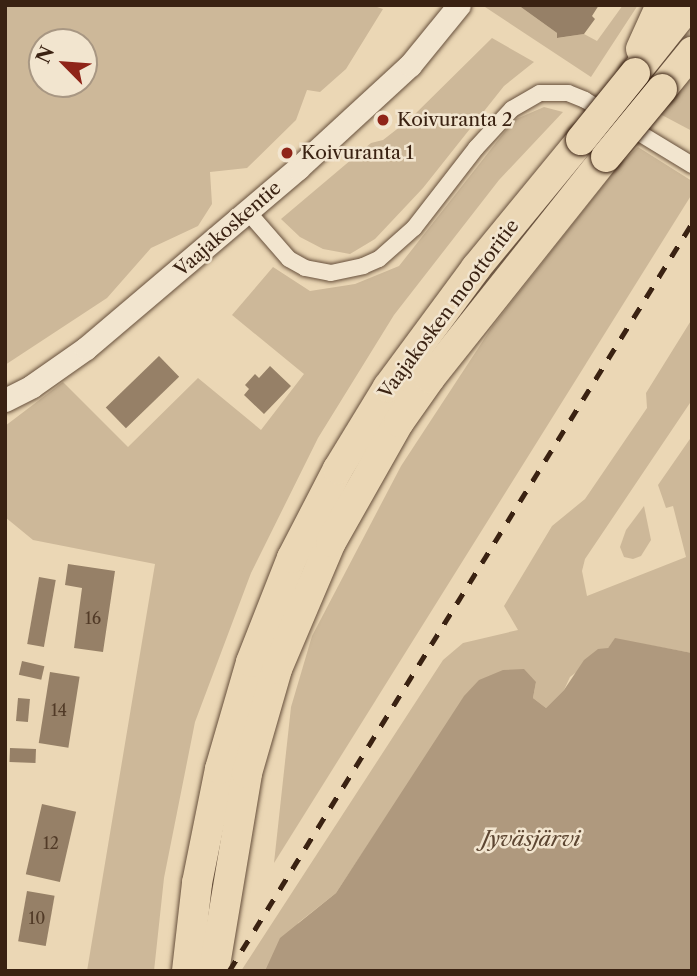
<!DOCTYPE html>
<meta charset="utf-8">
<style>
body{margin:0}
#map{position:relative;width:697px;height:976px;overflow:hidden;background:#ebd7b5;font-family:"Libre Caslon Text",serif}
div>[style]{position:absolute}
.green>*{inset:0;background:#cdb899}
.water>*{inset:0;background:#af997e}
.building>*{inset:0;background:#968067;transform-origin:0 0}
.roads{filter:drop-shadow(0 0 2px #664f3b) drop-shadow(0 0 2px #664f3b)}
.street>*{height:16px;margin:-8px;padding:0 8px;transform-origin:8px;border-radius:8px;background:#f2e5cf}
.secondary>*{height:23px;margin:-11.5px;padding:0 11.5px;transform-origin:11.5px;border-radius:11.5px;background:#f2e5cf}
.highway>*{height:30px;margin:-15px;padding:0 15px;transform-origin:15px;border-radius:15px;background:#ebd7b5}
.rail>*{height:4.5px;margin-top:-2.25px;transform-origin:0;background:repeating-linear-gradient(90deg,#3a2212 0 12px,transparent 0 24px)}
.bridges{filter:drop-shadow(0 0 2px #3a2212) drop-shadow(0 0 2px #3a2212)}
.highway-bridge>*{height:30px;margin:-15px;padding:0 15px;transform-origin:15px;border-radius:15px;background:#ebd7b5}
.dots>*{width:19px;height:19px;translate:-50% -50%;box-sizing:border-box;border:4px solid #f2e5cf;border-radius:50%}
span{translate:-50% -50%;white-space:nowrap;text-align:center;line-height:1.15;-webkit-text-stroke:5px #f2e5cf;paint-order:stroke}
.number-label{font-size:16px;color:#513a27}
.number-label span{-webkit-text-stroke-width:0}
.poi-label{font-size:19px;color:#3a2212}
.left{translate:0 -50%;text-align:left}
.street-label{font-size:19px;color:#3a2212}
.water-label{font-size:21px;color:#5d4632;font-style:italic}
.frame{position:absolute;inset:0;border:7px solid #3a2212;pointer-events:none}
.north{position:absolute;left:28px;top:28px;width:70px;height:70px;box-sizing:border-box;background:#f2e5cf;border:2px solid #a89783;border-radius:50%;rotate:295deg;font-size:19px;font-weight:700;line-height:28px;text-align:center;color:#3a2212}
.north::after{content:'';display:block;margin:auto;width:24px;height:32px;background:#8f2418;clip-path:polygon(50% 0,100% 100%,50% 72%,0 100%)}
</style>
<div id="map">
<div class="green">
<div style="clip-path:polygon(evenodd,5px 5px,371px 5px,383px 9px,346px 69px,320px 92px,307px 90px,296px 120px,247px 168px,210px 172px,212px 204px,198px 226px,151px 248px,107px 298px,5px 365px,5px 5px,42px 42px,84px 42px,84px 84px,42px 84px,42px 42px)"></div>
<div style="clip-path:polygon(482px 5px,518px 5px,557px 33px,558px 38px,584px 34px,597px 41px,623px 5px,638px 5px,591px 77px)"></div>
<div style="clip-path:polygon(492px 38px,534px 62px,504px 86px,423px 188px,375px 239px,350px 254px,323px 249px,300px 237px,281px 219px,371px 143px,383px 140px,410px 119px)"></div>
<div style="clip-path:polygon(692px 76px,692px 131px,660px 114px)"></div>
<div style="clip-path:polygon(544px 107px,563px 112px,499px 180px,394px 315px,318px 438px,251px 573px,195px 722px,164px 878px,154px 971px,87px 971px,155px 564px,33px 540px,5px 517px,5px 426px,63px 382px,128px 447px,198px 378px,261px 430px,304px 374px,232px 315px,273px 267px,310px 291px,355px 284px,399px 266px,514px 120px)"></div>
<div style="clip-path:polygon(638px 147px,692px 181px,692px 194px,274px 863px,291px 707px,312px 636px,401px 466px,492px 327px,619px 165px)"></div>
<div style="clip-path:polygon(692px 319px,692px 400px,585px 559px,582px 571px,587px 596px,686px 557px,673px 506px,666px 508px,658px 485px,692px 436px,692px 653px,615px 639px,608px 648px,570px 677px,564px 690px,546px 708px,533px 698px,536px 682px,443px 731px,336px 893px,298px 923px,291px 971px,241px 971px,443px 660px,463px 643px,518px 630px,504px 606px,552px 526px,585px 499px,647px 408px,646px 393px)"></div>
<div style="clip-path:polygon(644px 506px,651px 540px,641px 556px,633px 559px,624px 557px,620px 547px,626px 530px)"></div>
</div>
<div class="water">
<div style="clip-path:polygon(615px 638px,692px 653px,692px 971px,265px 971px,280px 938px,336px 893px,464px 696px,479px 680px,503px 670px,524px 669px,536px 682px,533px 698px,546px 708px,564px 690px,584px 660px,598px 649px,608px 648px)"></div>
</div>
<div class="building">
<div style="clip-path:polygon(518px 5px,599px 5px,592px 16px,595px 19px,584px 34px,557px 38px,557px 33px)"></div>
<div style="left:159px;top:356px;width:29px;height:74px;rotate:46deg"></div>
<div style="clip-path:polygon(270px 366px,291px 386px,264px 414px,244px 395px,249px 389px,245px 385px,255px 374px,259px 378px)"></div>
<div style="clip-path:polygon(68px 564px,115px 571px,103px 652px,74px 648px,82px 588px,65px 585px)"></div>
<div style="left:39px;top:577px;width:17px;height:68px;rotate:10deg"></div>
<div style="left:22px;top:661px;width:23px;height:14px;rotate:13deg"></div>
<div style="left:50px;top:672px;width:30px;height:72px;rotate:9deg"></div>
<div style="left:18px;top:698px;width:12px;height:23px;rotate:5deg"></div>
<div style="left:10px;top:748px;width:26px;height:14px;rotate:2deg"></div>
<div style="left:42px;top:804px;width:35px;height:72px;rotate:13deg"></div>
<div style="left:27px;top:891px;width:28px;height:51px;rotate:10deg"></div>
</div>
<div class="roads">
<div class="street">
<div style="left:248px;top:212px;width:62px;rotate:48.9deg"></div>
<div style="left:289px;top:259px;width:18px;rotate:29deg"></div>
<div style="left:305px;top:268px;width:26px;rotate:11deg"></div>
<div style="left:331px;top:273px;width:33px;rotate:-12deg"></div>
<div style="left:363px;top:266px;width:17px;rotate:-24deg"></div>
<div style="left:379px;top:259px;width:47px;rotate:-41.5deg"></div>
<div style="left:414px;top:228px;width:101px;rotate:-52.2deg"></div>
<div style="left:476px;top:148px;width:53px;rotate:-47.3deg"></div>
<div style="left:512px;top:109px;width:32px;rotate:-30deg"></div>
<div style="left:540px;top:93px;width:28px"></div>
<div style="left:568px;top:93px;width:18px;rotate:22deg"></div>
<div style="left:585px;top:100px;width:125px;rotate:31.3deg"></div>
</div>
<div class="secondary">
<div style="left:5px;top:400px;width:30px;rotate:-27deg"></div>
<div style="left:32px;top:386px;width:66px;rotate:-35.1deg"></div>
<div style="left:86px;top:348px;width:278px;rotate:-40.3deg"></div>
<div style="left:298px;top:168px;width:152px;rotate:-42.6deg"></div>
<div style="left:410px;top:65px;width:77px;rotate:-50.8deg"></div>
</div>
<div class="highway">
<div style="left:641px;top:49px;width:48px;rotate:-65.6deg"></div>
<div style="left:635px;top:73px;width:87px;rotate:-51.5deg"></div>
<div style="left:662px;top:89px;width:48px;rotate:-51deg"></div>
<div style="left:187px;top:971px;width:89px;rotate:-83.5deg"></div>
<div style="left:197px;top:883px;width:116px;rotate:-78.6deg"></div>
<div style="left:220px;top:769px;width:111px;rotate:-73.8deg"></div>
<div style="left:251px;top:662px;width:112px;rotate:-68.5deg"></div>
<div style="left:292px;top:558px;width:100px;rotate:-62.7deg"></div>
<div style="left:338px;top:469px;width:96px;rotate:-58.6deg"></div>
<div style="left:388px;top:387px;width:148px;rotate:-53.5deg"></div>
<div style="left:476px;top:268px;width:166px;rotate:-50.6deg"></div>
<div style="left:214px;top:971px;width:201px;rotate:-80.5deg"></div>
<div style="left:247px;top:773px;width:108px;rotate:-73.9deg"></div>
<div style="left:277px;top:669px;width:138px;rotate:-67deg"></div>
<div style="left:331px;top:542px;width:138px;rotate:-60.5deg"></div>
<div style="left:399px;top:422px;width:54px;rotate:-54.8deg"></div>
<div style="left:430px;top:378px;width:283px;rotate:-51.5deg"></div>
</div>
</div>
<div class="rail">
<div style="left:229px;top:971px;width:880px;rotate:-58.24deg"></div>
</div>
<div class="bridges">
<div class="highway-bridge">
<div style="left:581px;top:140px;width:86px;rotate:-51.1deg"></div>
<div style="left:606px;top:157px;width:88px;rotate:-50.5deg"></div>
</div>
</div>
<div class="dots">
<div style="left:383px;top:120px;background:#8f2418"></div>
<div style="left:287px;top:153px;background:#8f2418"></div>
</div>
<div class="number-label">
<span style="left:93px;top:618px">16</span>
<span style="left:59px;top:710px">14</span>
<span style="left:51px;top:843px">12</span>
<span style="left:37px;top:918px">10</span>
</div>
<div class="poi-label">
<span class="left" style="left:397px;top:120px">Koivuranta 2</span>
<span class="left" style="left:301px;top:153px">Koivuranta 1</span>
</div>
<div class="street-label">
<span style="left:228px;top:229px;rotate:-41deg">Vaajakoskentie</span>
<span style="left:449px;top:309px;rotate:-53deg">Vaajakosken moottoritie</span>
</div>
<div class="water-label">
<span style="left:531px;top:839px">Jyväsjärvi</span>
</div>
<div class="frame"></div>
<div class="north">N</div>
</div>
